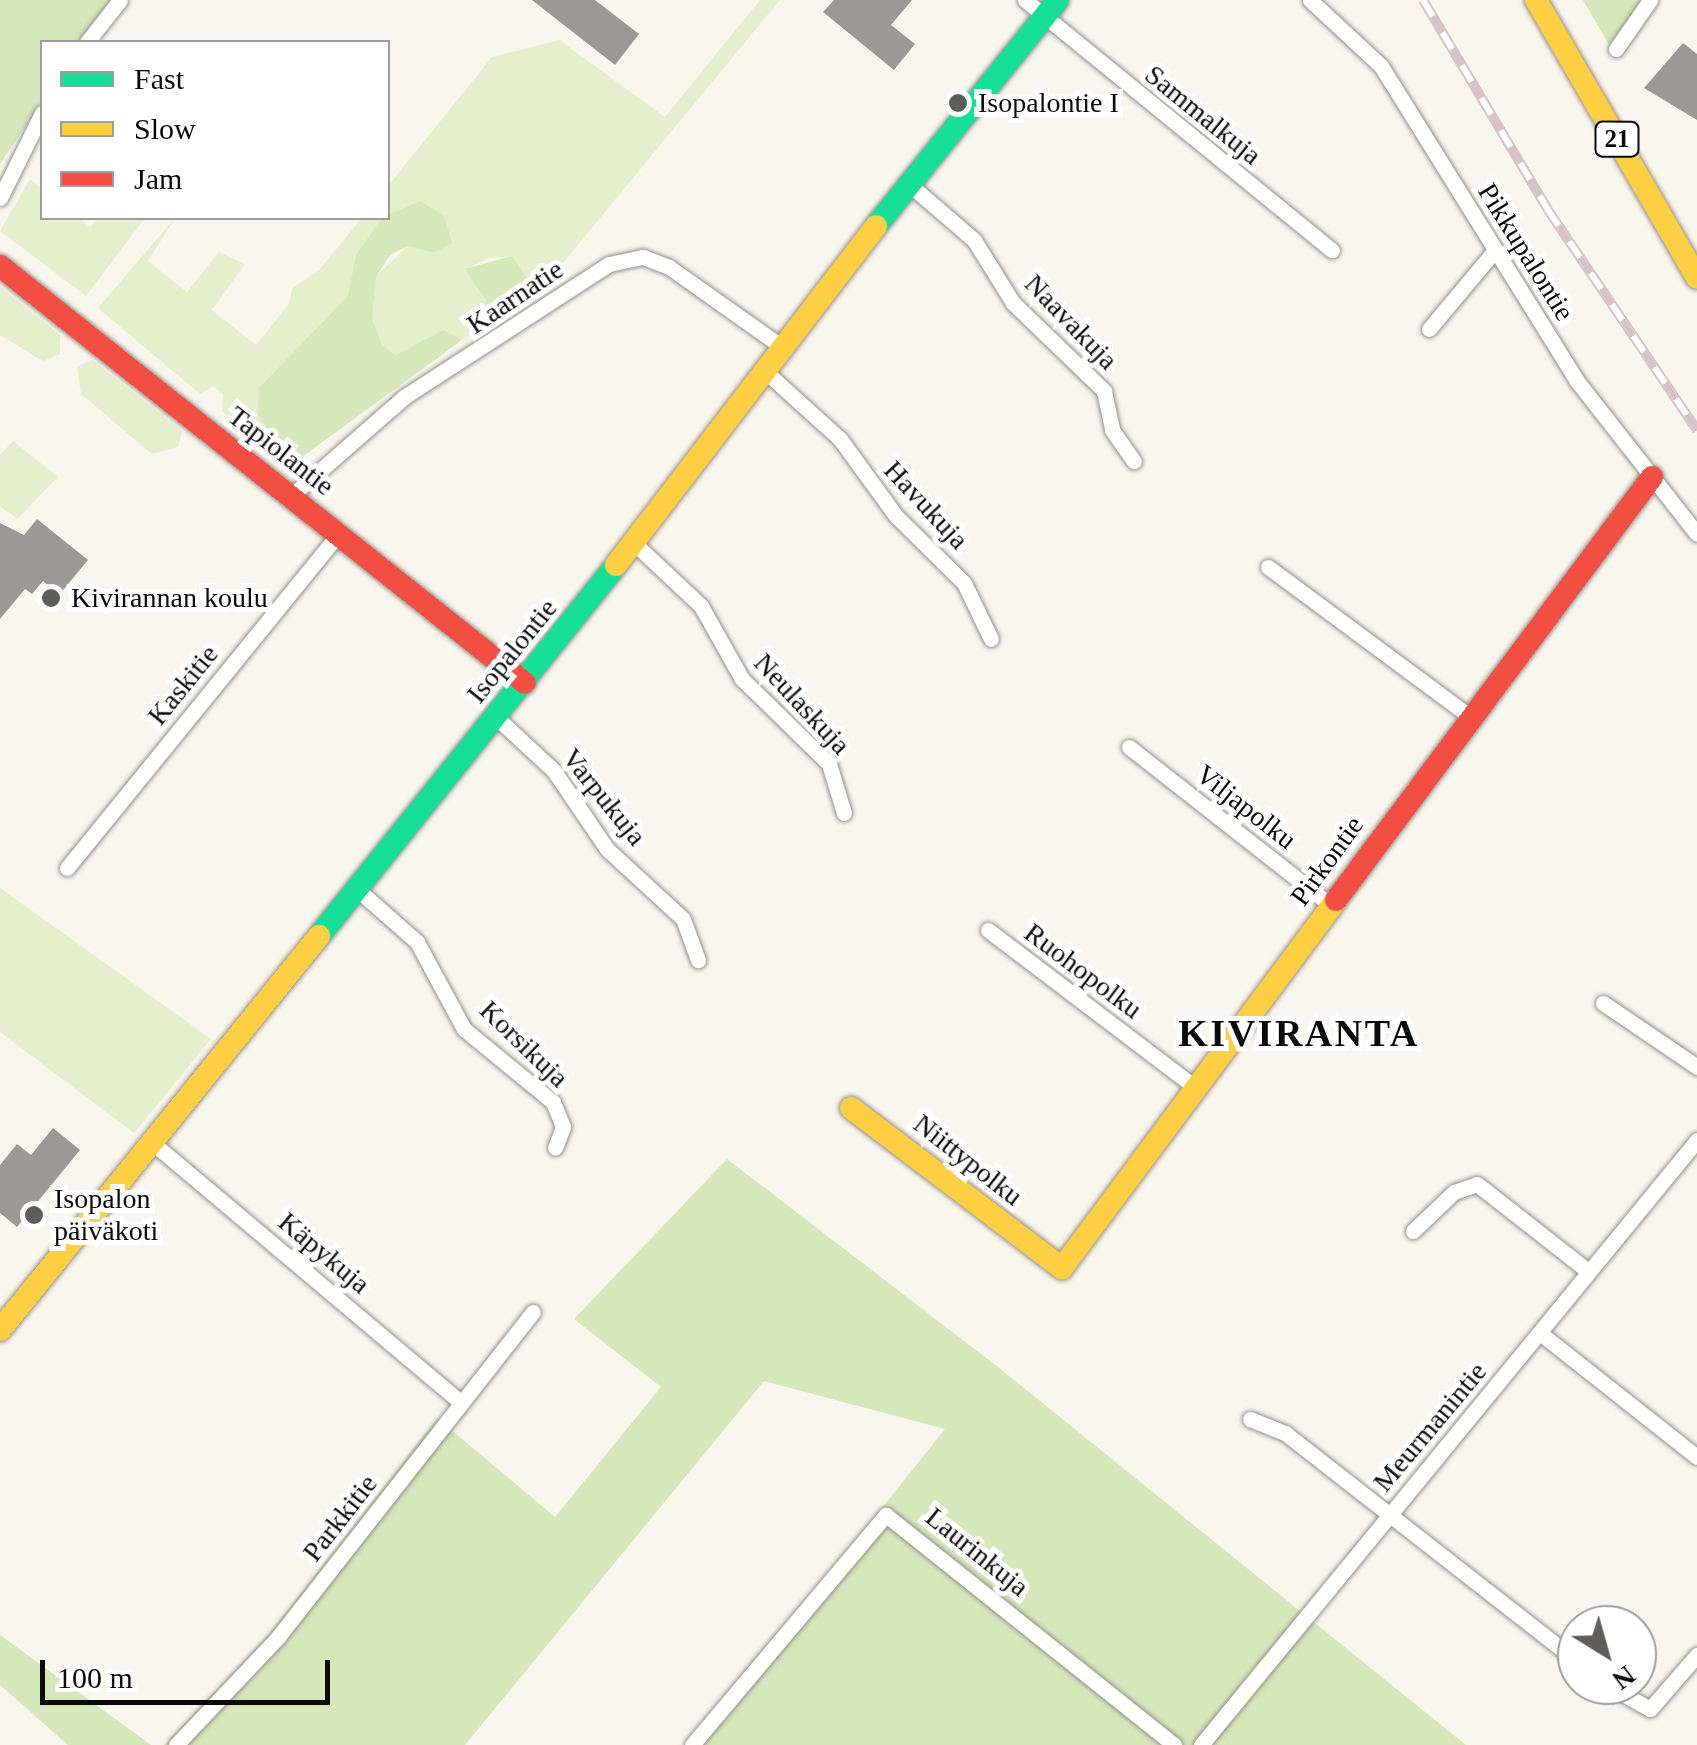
<!DOCTYPE html>
<meta charset="utf-8">
<style>
body{margin:0}
#map{position:relative;width:1697px;height:1745px;overflow:hidden;background:#f9f6ed;font-family:Georgia,serif}
div>[style]{position:absolute}
.green>*{inset:0;background:#e4efcb}
.forest>*{inset:0;background:#d5e8b9}
.building>*{inset:0;background:#9c9893}
.roads{filter:drop-shadow(0 0 2px #92908c) drop-shadow(0 0 2px #92908c)}
.street>*{height:15px;margin:-7.5px;padding:0 7.5px;transform-origin:7.5px;border-radius:7.5px;background:#fefefc}
.fast>*{height:22px;margin:-11px;padding:0 11px;transform-origin:11px;border-radius:11px;background:#16e098}
.slow>*{height:22px;margin:-11px;padding:0 11px;transform-origin:11px;border-radius:11px;background:#ffcf43}
.jam>*{height:22px;margin:-11px;padding:0 11px;transform-origin:11px;border-radius:11px;background:#f24e42}
.rail>*{height:10px;margin-top:-5px;transform-origin:0;background:repeating-linear-gradient(90deg,#fff 0 19px,#d7c2c4 0 38px);box-sizing:border-box;border-block:2px solid #d7c2c4}
.dots>*{width:28px;height:28px;translate:-50% -50%;box-sizing:border-box;border:5px solid #fff;border-radius:50%}
span{translate:-50% -50%;white-space:nowrap;text-align:center;line-height:1.15;-webkit-text-stroke:10px #fff;paint-order:stroke}
.shield-label span{padding:2px 8px;background:#fff;border:2px solid;border-radius:8px;-webkit-text-stroke-width:0}
.shield-label{font-size:25px;color:#0a0a0a;font-weight:700}
.poi-label{font-size:28px;color:#0a0a0a}
.left{translate:0 -50%;text-align:left}
.street-label{font-size:28px;color:#0a0a0a}
.district-label{font-size:38px;color:#0a0a0a;font-weight:700;letter-spacing:2.5px}
.legend{position:absolute;left:40px;top:40px;width:350px;height:180px;box-sizing:border-box;background:#fff;border:2px solid #9d9d9d;margin:0;padding:12px 18px;list-style:none;font-size:30px;color:#0a0a0a}
.legend li{display:flex;align-items:center;gap:20px;height:50px}
.legend b{width:50px;border:2px solid #9d9d9d}
.north{position:absolute;left:1557px;top:1605px;width:100px;height:100px;box-sizing:border-box;background:#fff;border:2px solid #9d9d9d;border-radius:50%;rotate:143deg;font-size:28px;font-weight:700;line-height:40px;text-align:center;color:#0a0a0a}
.north::after{content:'';display:block;margin:auto;width:35px;height:45px;background:#5e5d59;clip-path:polygon(50% 0,100% 100%,50% 72%,0 100%)}
.scale{position:absolute;left:40px;top:1660px;width:290px;height:45px;box-sizing:border-box;border:5px solid #0a0a0a;border-top:0;padding-left:12px;font-size:30px;line-height:35px;white-space:nowrap;color:#0a0a0a;-webkit-text-stroke:8px #fff;paint-order:stroke}
</style>
<div id="map">
<div class="green">
<div style="clip-path:polygon(760px 0,780px 0,538px 293px,512px 256px,490px 258px,466px 269px,486px 300px,478px 331px,462px 340px,443px 331px,396px 355px,382px 345px,372px 319px,376px 276px,408px 246px,433px 253px,444px 215px,427px 205px,278px 377px,259px 388px,291px 465px,222px 411px,223px 394px,213px 386px,200px 394px,98px 308px,175px 218px,148px 261px,187px 292px,219px 252px,245px 264px,212px 310px,256px 345px,289px 304px,292px 289px,319px 270px,362px 218px,388px 218px,388px 186px,492px 57px,559px 40px,665px 117px)"></div>
<div style="clip-path:polygon(30px 179px,42px 189px,42px 218px,79px 218px,90px 227px,98px 218px,145px 218px,86px 296px,0 231px)"></div>
<div style="clip-path:polygon(0 287px,60px 335px,60px 354px,43px 361px,0 335px)"></div>
<div style="clip-path:polygon(92px 360px,182px 431px,178px 447px,152px 454px,81px 394px,77px 367px)"></div>
<div style="clip-path:polygon(13px 441px,58px 477px,17px 519px,0 506px,0 455px)"></div>
<div style="clip-path:polygon(0 888px,211px 1039px,134px 1133px,0 1032px)"></div>
</div>
<div class="forest">
<div style="clip-path:polygon(0 0,112px 0,83px 42px,42px 42px,42px 102px,0 164px)"></div>
<div style="clip-path:polygon(1583px 0,1643px 0,1609px 45px)"></div>
<div style="clip-path:polygon(420px 201px,444px 215px,452px 243px,433px 253px,408px 246px,390px 255px,376px 277px,372px 319px,382px 345px,396px 355px,443px 330px,462px 340px,291px 465px,258px 414px,259px 388px,348px 296px,356px 255px,382px 218px)"></div>
<div style="clip-path:polygon(512px 256px,538px 293px,478px 331px,486px 300px,465px 269px)"></div>
<div style="clip-path:polygon(727px 1159px,998px 1367px,1466px 1745px,693px 1745px,945px 1429px,764px 1381px,465px 1745px,164px 1745px,269px 1634px,437px 1418px,555px 1517px,661px 1387px,574px 1319px)"></div>
<div style="clip-path:polygon(0 1635px,151px 1745px,68px 1745px,0 1685px)"></div>
</div>
<div class="building">
<div style="clip-path:polygon(532px 0,595px 0,639px 34px,615px 65px)"></div>
<div style="clip-path:polygon(834px 0,912px 0,891px 25px,915px 44px,894px 70px,823px 12px)"></div>
<div style="clip-path:polygon(1683px 43px,1697px 54px,1697px 120px,1644px 88px)"></div>
<div style="clip-path:polygon(37px 519px,88px 560px,59px 595px,43px 581px,32px 594px,25px 589px,0 619px,0 523px,24px 535px)"></div>
<div style="clip-path:polygon(53px 1128px,80px 1150px,17px 1227px,0 1213px,0 1165px,17px 1144px,31px 1155px)"></div>
</div>
<div class="roads">
<div class="street">
<div style="left:1025px;top:0;width:396px;rotate:39.2deg"></div>
<div style="left:1310px;top:0;width:97px;rotate:42.9deg"></div>
<div style="left:1381px;top:66px;width:371px;rotate:58.1deg"></div>
<div style="left:1577px;top:381px;width:194px;rotate:51.9deg"></div>
<div style="left:87px;top:42px;width:53px;rotate:-51.8deg"></div>
<div style="left:1616px;top:49px;width:60px;rotate:-55.2deg"></div>
<div style="left:910px;top:185px;width:84px;rotate:40.7deg"></div>
<div style="left:974px;top:240px;width:74px;rotate:58.2deg"></div>
<div style="left:1013px;top:303px;width:127px;rotate:44deg"></div>
<div style="left:1104px;top:391px;width:40px;rotate:78deg"></div>
<div style="left:1112px;top:430px;width:38px;rotate:55deg"></div>
<div style="left:0;top:198px;width:95px;rotate:-63.7deg"></div>
<div style="left:1429px;top:329px;width:103px;rotate:-50.1deg"></div>
<div style="left:767px;top:373px;width:98px;rotate:42.1deg"></div>
<div style="left:840px;top:439px;width:95px;rotate:54deg"></div>
<div style="left:896px;top:516px;width:95px;rotate:44.6deg"></div>
<div style="left:964px;top:583px;width:62px;rotate:64.3deg"></div>
<div style="left:291px;top:496px;width:150px;rotate:-41.2deg"></div>
<div style="left:404px;top:397px;width:244px;rotate:-33deg"></div>
<div style="left:609px;top:264px;width:35px;rotate:-12deg"></div>
<div style="left:643px;top:257px;width:28px;rotate:21deg"></div>
<div style="left:669px;top:267px;width:138px;rotate:35.3deg"></div>
<div style="left:635px;top:544px;width:91px;rotate:43.2deg"></div>
<div style="left:701px;top:606px;width:84px;rotate:60.7deg"></div>
<div style="left:742px;top:679px;width:122px;rotate:44.3deg"></div>
<div style="left:829px;top:764px;width:51px;rotate:73deg"></div>
<div style="left:1268px;top:567px;width:250px;rotate:36.5deg"></div>
<div style="left:497px;top:718px;width:78px;rotate:42.9deg"></div>
<div style="left:554px;top:771px;width:94px;rotate:55.8deg"></div>
<div style="left:607px;top:849px;width:103px;rotate:42.6deg"></div>
<div style="left:683px;top:919px;width:44px;rotate:69.9deg"></div>
<div style="left:1129px;top:747px;width:258px;rotate:38.1deg"></div>
<div style="left:67px;top:868px;width:430px;rotate:-50.9deg"></div>
<div style="left:358px;top:890px;width:79px;rotate:41.4deg"></div>
<div style="left:417px;top:942px;width:99px;rotate:61.6deg"></div>
<div style="left:464px;top:1029px;width:115px;rotate:39.4deg"></div>
<div style="left:553px;top:1102px;width:27px;rotate:68deg"></div>
<div style="left:563px;top:1127px;width:22px;rotate:111deg"></div>
<div style="left:988px;top:930px;width:260px;rotate:37.2deg"></div>
<div style="left:1603px;top:1003px;width:114px;rotate:34.2deg"></div>
<div style="left:154px;top:1144px;width:400px;rotate:40.1deg"></div>
<div style="left:1413px;top:1231px;width:57px;rotate:-43.6deg"></div>
<div style="left:1454px;top:1192px;width:24px;rotate:-19deg"></div>
<div style="left:1477px;top:1184px;width:141px;rotate:38.1deg"></div>
<div style="left:1540px;top:1333px;width:200px;rotate:38.3deg"></div>
<div style="left:1250px;top:1419px;width:38px;rotate:22deg"></div>
<div style="left:1285px;top:1433px;width:370px;rotate:38deg"></div>
<div style="left:1607px;top:1685px;width:49px;rotate:29.2deg"></div>
<div style="left:1650px;top:1709px;width:72px;rotate:-49deg"></div>
<div style="left:176px;top:1745px;width:149px;rotate:-46.6deg"></div>
<div style="left:278px;top:1637px;width:413px;rotate:-51.9deg"></div>
<div style="left:692px;top:1745px;width:301px;rotate:-49.9deg"></div>
<div style="left:886px;top:1515px;width:369px;rotate:38.6deg"></div>
<div style="left:1201px;top:1745px;width:782px;rotate:-50.65deg"></div>
</div>
<div class="fast">
<div style="left:876px;top:226px;width:290px;rotate:-51.2deg"></div>
<div style="left:319px;top:936px;width:475px;rotate:-51.3deg"></div>
</div>
<div class="slow">
<div style="left:1536px;top:0;width:321px;rotate:59.9deg"></div>
<div style="left:616px;top:565px;width:427px;rotate:-52.5deg"></div>
<div style="left:851px;top:1108px;width:265px;rotate:37.2deg"></div>
<div style="left:1062px;top:1268px;width:459px;rotate:-53.3deg"></div>
<div style="left:0;top:1330px;width:507px;rotate:-51deg"></div>
</div>
<div class="jam">
<div style="left:0;top:266px;width:670px;rotate:38.46deg"></div>
<div style="left:1336px;top:900px;width:528px;rotate:-53.24deg"></div>
</div>
</div>
<div class="rail">
<div style="left:1423px;top:0;width:244px;rotate:59.2deg"></div>
<div style="left:1548px;top:210px;width:266px;rotate:55.9deg"></div>
</div>
<div class="dots">
<div style="left:958px;top:103px;background:#5e5d59"></div>
<div style="left:51px;top:598px;background:#5e5d59"></div>
<div style="left:34px;top:1215px;background:#5e5d59"></div>
</div>
<div class="shield-label">
<span style="left:1617px;top:139px">21</span>
</div>
<div class="poi-label">
<span class="left" style="left:978px;top:103px">Isopalontie I</span>
<span class="left" style="left:71px;top:598px">Kivirannan koulu</span>
<span class="left" style="left:54px;top:1215px">Isopalon<br>päiväkoti</span>
</div>
<div class="street-label">
<span style="left:1203px;top:115px;rotate:39deg">Sammalkuja</span>
<span style="left:1526px;top:252px;rotate:58deg">Pikkupalontie</span>
<span style="left:515px;top:297px;rotate:-34deg">Kaarnatie</span>
<span style="left:1071px;top:322px;rotate:46deg">Naavakuja</span>
<span style="left:281px;top:451px;rotate:38deg">Tapiolantie</span>
<span style="left:926px;top:505px;rotate:47deg">Havukuja</span>
<span style="left:512px;top:651px;rotate:-51deg">Isopalontie</span>
<span style="left:183px;top:685px;rotate:-51deg">Kaskitie</span>
<span style="left:802px;top:704px;rotate:47deg">Neulaskuja</span>
<span style="left:604px;top:797px;rotate:51deg">Varpukuja</span>
<span style="left:1246px;top:807px;rotate:38deg">Viljapolku</span>
<span style="left:1327px;top:861px;rotate:-54deg">Pirkontie</span>
<span style="left:1083px;top:971px;rotate:37deg">Ruohopolku</span>
<span style="left:524px;top:1044px;rotate:44deg">Korsikuja</span>
<span style="left:968px;top:1160px;rotate:38deg">Niittypolku</span>
<span style="left:324px;top:1253px;rotate:40deg">Käpykuja</span>
<span style="left:1430px;top:1427px;rotate:-50deg">Meurmanintie</span>
<span style="left:340px;top:1518px;rotate:-52deg">Parkkitie</span>
<span style="left:977px;top:1552px;rotate:39deg">Laurinkuja</span>
</div>
<div class="district-label">
<span style="left:1299px;top:1034px">KIVIRANTA</span>
</div>
<ul class="legend">
<li><b style="height:12px;background:#16e098"></b>Fast</li>
<li><b style="height:12px;background:#ffcf43"></b>Slow</li>
<li><b style="height:12px;background:#f24e42"></b>Jam</li>
</ul>
<div class="north">N</div>
<div class="scale">100 m</div>
</div>
